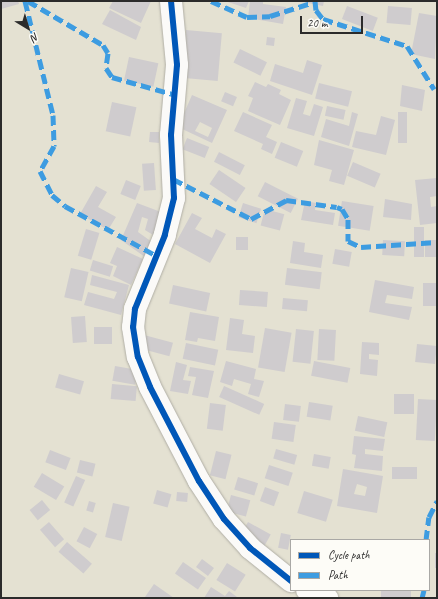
<!DOCTYPE html>
<style>
body{margin:0}
#map{position:relative;width:438px;height:599px;overflow:hidden;background:#e4e1d2;font-family:Caveat,sans-serif}
div>[style]{position:absolute}
.building>*{inset:0;background:#cfccce;transform-origin:0 0}
.roads{filter:drop-shadow(0 0 1px #b0aea5) drop-shadow(0 0 1px #b0aea5)}
.street>*{height:22px;margin:-11px;padding:0 11px;transform-origin:11px;border-radius:11px;background:#fbfaf8}
.quiet>*{height:5px;margin-top:-2.5px;transform-origin:0;background:repeating-linear-gradient(90deg,#3d9ce1 0 10px,transparent 0 15px)}
.cycleway>*{height:6px;margin:-3px;padding:0 3px;transform-origin:3px;border-radius:3px;background:#0057b8}
span{translate:-50% -50%;white-space:nowrap;text-align:center;line-height:1.15;-webkit-text-stroke:3px #fdfcf7;paint-order:stroke}
.frame{position:absolute;inset:0;border:2px solid #2b2b2b;pointer-events:none}
.legend{position:absolute;left:290px;top:539px;width:140px;height:52px;box-sizing:border-box;background:#fdfcf7;border:1px solid #a9a8a5;margin:0;padding:5px 7px;list-style:none;font-size:12px;color:#2b2b2b}
.legend li{display:flex;align-items:center;gap:8px;height:20px}
.legend b{width:20px;border:1px solid #a9a8a5}
.north{position:absolute;left:8px;top:8px;width:40px;height:40px;-webkit-text-stroke:3px #fdfcf7;paint-order:stroke;rotate:142deg;font-size:11px;font-weight:700;line-height:16px;text-align:center;color:#2b2b2b}
.north::after{content:'';display:block;margin:auto;width:14px;height:18px;background:#2b2b2b;clip-path:polygon(50% 0,100% 100%,50% 72%,0 100%)}
.scale{position:absolute;left:300px;top:16px;width:63px;height:18px;box-sizing:border-box;border:2px solid #2b2b2b;border-top:0;padding-left:5px;font-size:12px;line-height:14px;white-space:nowrap;color:#2b2b2b;-webkit-text-stroke:3px #fdfcf7;paint-order:stroke}
</style>
<div id="map">
<div class="building">
<div style="clip-path:polygon(1px 1px,18px 1px,19px 4px,1px 9px)"></div>
<div style="clip-path:polygon(113px 1px,151px 1px,141px 23px,109px 8px)"></div>
<div style="clip-path:polygon(225px 1px,249px 1px,246px 8px)"></div>
<div style="clip-path:polygon(250px 1px,263px 1px,263px 4px,286px 7px,283px 24px,248px 18px)"></div>
<div style="clip-path:polygon(298px 1px,324px 1px,323px 6px)"></div>
<div style="left:347px;top:6px;width:33px;height:14px;rotate:21deg"></div>
<div style="left:388px;top:6px;width:24px;height:17px;rotate:5deg"></div>
<div style="clip-path:polygon(110px 10px,141px 27px,136px 40px,102px 24px)"></div>
<div style="clip-path:polygon(419px 13px,437px 16px,435px 59px,411px 54px)"></div>
<div style="left:186px;top:30px;width:36px;height:48px;rotate:5deg"></div>
<div style="left:267px;top:37px;width:8px;height:8px;rotate:7deg"></div>
<div style="left:240px;top:49px;width:30px;height:15px;rotate:26deg"></div>
<div style="left:129px;top:57px;width:30px;height:24px;rotate:12deg"></div>
<div style="clip-path:polygon(307px 60px,322px 65px,312px 95px,270px 81px,275px 64px,303px 73px)"></div>
<div style="clip-path:polygon(255px 82px,266px 87px,268px 84px,281px 90px,279px 94px,291px 100px,280px 125px,248px 111px,253px 98px,248px 96px)"></div>
<div style="left:319px;top:83px;width:34px;height:16px;rotate:14deg"></div>
<div style="clip-path:polygon(402px 85px,425px 90px,422px 111px,400px 106px)"></div>
<div style="left:225px;top:92px;width:13px;height:10px;rotate:23deg"></div>
<div style="clip-path:polygon(evenodd,192px 95px,227px 110px,212px 143px,178px 127px,192px 95px,200px 122px,212px 128px,208px 137px,195px 131px,200px 122px)"></div>
<div style="clip-path:polygon(296px 98px,307px 101px,303px 114px,310px 116px,314px 104px,323px 107px,314px 136px,287px 128px)"></div>
<div style="left:112px;top:102px;width:25px;height:30px;rotate:12deg"></div>
<div style="left:327px;top:106px;width:19px;height:10px;rotate:12deg"></div>
<div style="clip-path:polygon(243px 112px,272px 125px,266px 137px,277px 142px,272px 154px,261px 149px,263px 144px,234px 131px)"></div>
<div style="clip-path:polygon(352px 112px,358px 114px,349px 146px,321px 137px,326px 119px,349px 126px)"></div>
<div style="left:398px;top:112px;width:9px;height:31px"></div>
<div style="clip-path:polygon(381px 116px,395px 120px,386px 155px,352px 147px,356px 131px,376px 135px)"></div>
<div style="clip-path:polygon(150px 132px,159px 132px,159px 143px,149px 142px)"></div>
<div style="left:187px;top:138px;width:24px;height:12px;rotate:22deg"></div>
<div style="clip-path:polygon(319px 140px,354px 150px,344px 185px,329px 181px,332px 170px,314px 165px)"></div>
<div style="left:281px;top:142px;width:24px;height:17px;rotate:22deg"></div>
<div style="left:219px;top:152px;width:29px;height:11px;rotate:27deg"></div>
<div style="left:353px;top:162px;width:30px;height:15px;rotate:23deg"></div>
<div style="left:154px;top:163px;width:27px;height:12px;rotate:86deg"></div>
<div style="left:219px;top:170px;width:32px;height:17px;rotate:34deg"></div>
<div style="clip-path:polygon(437px 178px,437px 196px,430px 197px,431px 207px,437px 206px,437px 223px,420px 225px,415px 180px)"></div>
<div style="left:126px;top:180px;width:16px;height:15px;rotate:22deg"></div>
<div style="left:265px;top:182px;width:37px;height:16px;rotate:27deg"></div>
<div style="clip-path:polygon(96px 186px,107px 192px,98px 207px,116px 217px,108px 230px,80px 214px)"></div>
<div style="clip-path:polygon(385px 199px,412px 204px,411px 220px,383px 217px)"></div>
<div style="clip-path:polygon(305px 201px,316px 203px,315px 210px,335px 213px,333px 225px,301px 220px)"></div>
<div style="left:342px;top:201px;width:32px;height:25px;rotate:9deg"></div>
<div style="clip-path:polygon(137px 203px,161px 212px,153px 235px,145px 230px,148px 219px,142px 217px,138px 232px,152px 242px,145px 257px,121px 240px)"></div>
<div style="left:243px;top:203px;width:19px;height:15px;rotate:18deg"></div>
<div style="left:265px;top:209px;width:20px;height:17px;rotate:15deg"></div>
<div style="clip-path:polygon(192px 213px,202px 218px,195px 229px,212px 238px,216px 229px,226px 234px,210px 263px,175px 244px)"></div>
<div style="left:414px;top:227px;width:10px;height:30px"></div>
<div style="left:86px;top:229px;width:14px;height:28px;rotate:17deg"></div>
<div style="left:236px;top:237px;width:12px;height:13px"></div>
<div style="left:383px;top:240px;width:22px;height:15px;rotate:3deg"></div>
<div style="left:425px;top:240px;width:12px;height:17px"></div>
<div style="clip-path:polygon(293px 241px,305px 243px,304px 252px,323px 255px,321px 268px,290px 263px)"></div>
<div style="clip-path:polygon(117px 247px,143px 259px,131px 285px,113px 276px,117px 266px,110px 263px)"></div>
<div style="left:335px;top:249px;width:17px;height:15px;rotate:10deg"></div>
<div style="left:93px;top:260px;width:21px;height:11px;rotate:17deg"></div>
<div style="left:71px;top:268px;width:18px;height:30px;rotate:13deg"></div>
<div style="left:287px;top:268px;width:35px;height:17px;rotate:7deg"></div>
<div style="clip-path:polygon(92px 275px,129px 285px,121px 315px,84px 305px,88px 292px,114px 299px,117px 292px,90px 285px)"></div>
<div style="clip-path:polygon(375px 280px,414px 287px,412px 299px,387px 295px,385px 303px,412px 307px,409px 320px,369px 312px)"></div>
<div style="left:423px;top:283px;width:14px;height:23px"></div>
<div style="left:173px;top:285px;width:38px;height:19px;rotate:12deg"></div>
<div style="left:240px;top:290px;width:28px;height:15px;rotate:4deg"></div>
<div style="left:283px;top:298px;width:25px;height:11px;rotate:5deg"></div>
<div style="clip-path:polygon(190px 312px,219px 317px,215px 341px,198px 338px,197px 342px,185px 340px)"></div>
<div style="left:85px;top:316px;width:26px;height:14px;rotate:86deg"></div>
<div style="clip-path:polygon(230px 318px,244px 320px,242px 334px,255px 336px,253px 353px,226px 350px)"></div>
<div style="left:94px;top:327px;width:18px;height:17px"></div>
<div style="left:265px;top:328px;width:27px;height:40px;rotate:10deg"></div>
<div style="left:296px;top:329px;width:18px;height:33px;rotate:6deg"></div>
<div style="left:319px;top:329px;width:17px;height:31px;rotate:3deg"></div>
<div style="left:144px;top:335px;width:30px;height:14px;rotate:15deg"></div>
<div style="clip-path:polygon(362px 342px,379px 343px,379px 355px,369px 354px,369px 359px,378px 360px,377px 376px,360px 374px)"></div>
<div style="left:186px;top:343px;width:33px;height:16px;rotate:12deg"></div>
<div style="left:417px;top:344px;width:20px;height:18px;rotate:6deg"></div>
<div style="clip-path:polygon(226px 361px,256px 369px,254px 379px,264px 381px,259px 397px,248px 394px,251px 384px,234px 379px,232px 386px,220px 382px)"></div>
<div style="left:314px;top:361px;width:37px;height:15px;rotate:11deg"></div>
<div style="clip-path:polygon(176px 362px,187px 365px,183px 380px,191px 381px,188px 394px,170px 391px)"></div>
<div style="left:115px;top:366px;width:23px;height:15px;rotate:10deg"></div>
<div style="clip-path:polygon(190px 367px,214px 371px,208px 398px,192px 395px,196px 377px,188px 376px)"></div>
<div style="left:59px;top:374px;width:26px;height:14px;rotate:16deg"></div>
<div style="left:112px;top:384px;width:25px;height:15px;rotate:5deg"></div>
<div style="left:224px;top:386px;width:44px;height:12px;rotate:24deg"></div>
<div style="left:394px;top:394px;width:20px;height:20px"></div>
<div style="left:418px;top:399px;width:19px;height:41px;rotate:3deg"></div>
<div style="left:309px;top:402px;width:24px;height:15px;rotate:9deg"></div>
<div style="left:210px;top:403px;width:16px;height:26px;rotate:7deg"></div>
<div style="left:285px;top:404px;width:16px;height:16px;rotate:7deg"></div>
<div style="left:358px;top:416px;width:30px;height:15px;rotate:12deg"></div>
<div style="left:274px;top:422px;width:22px;height:17px;rotate:8deg"></div>
<div style="clip-path:polygon(354px 436px,385px 439px,383px 451px,365px 449px,365px 454px,383px 456px,382px 471px,354px 468px,356px 455px,352px 454px)"></div>
<div style="left:276px;top:449px;width:22px;height:10px;rotate:16deg"></div>
<div style="left:50px;top:450px;width:22px;height:13px;rotate:21deg"></div>
<div style="left:216px;top:451px;width:16px;height:25px;rotate:14deg"></div>
<div style="left:314px;top:454px;width:17px;height:12px;rotate:10deg"></div>
<div style="left:80px;top:460px;width:16px;height:13px;rotate:14deg"></div>
<div style="left:269px;top:465px;width:25px;height:14px;rotate:18deg"></div>
<div style="left:417px;top:467px;width:12px;height:25px;rotate:90deg"></div>
<div style="clip-path:polygon(evenodd,343px 469px,383px 476px,377px 513px,337px 506px,343px 469px,357px 484px,367px 487px,365px 496px,354px 494px,357px 484px)"></div>
<div style="left:42px;top:473px;width:26px;height:16px;rotate:31deg"></div>
<div style="left:76px;top:476px;width:10px;height:29px;rotate:24deg"></div>
<div style="left:238px;top:477px;width:21px;height:13px;rotate:17deg"></div>
<div style="left:265px;top:487px;width:15px;height:15px;rotate:20deg"></div>
<div style="left:157px;top:490px;width:15px;height:14px;rotate:16deg"></div>
<div style="left:304px;top:491px;width:30px;height:23px;rotate:17deg"></div>
<div style="left:177px;top:492px;width:11px;height:9px;rotate:5deg"></div>
<div style="left:231px;top:495px;width:20px;height:17px;rotate:15deg"></div>
<div style="left:42px;top:500px;width:13px;height:16px;rotate:51deg"></div>
<div style="left:89px;top:501px;width:7px;height:10px;rotate:16deg"></div>
<div style="left:113px;top:503px;width:17px;height:35px;rotate:13deg"></div>
<div style="left:49px;top:522px;width:23px;height:12px;rotate:49deg"></div>
<div style="left:248px;top:522px;width:26px;height:14px;rotate:29deg"></div>
<div style="left:84px;top:527px;width:15px;height:16px;rotate:28deg"></div>
<div style="left:281px;top:533px;width:10px;height:15px;rotate:11deg"></div>
<div style="left:67px;top:542px;width:33px;height:13px;rotate:41deg"></div>
<div style="left:435px;top:553px;width:2px;height:15px"></div>
<div style="left:202px;top:559px;width:15px;height:10px;rotate:37deg"></div>
<div style="left:183px;top:562px;width:28px;height:14px;rotate:35deg"></div>
<div style="left:227px;top:563px;width:22px;height:20px;rotate:32deg"></div>
<div style="clip-path:polygon(154px 584px,174px 598px,145px 597px)"></div>
<div style="clip-path:polygon(211px 587px,225px 596px,229px 591px,237px 597px,204px 598px)"></div>
<div style="left:381px;top:590px;width:30px;height:8px"></div>
</div>
<div class="roads">
<div class="street">
<div style="left:171px;top:1px;width:64px;rotate:84.6deg"></div>
<div style="left:177px;top:65px;width:70px;rotate:94.9deg"></div>
<div style="left:171px;top:135px;width:63px;rotate:87.3deg"></div>
<div style="left:174px;top:198px;width:38px;rotate:104deg"></div>
<div style="left:165px;top:235px;width:80px;rotate:112.1deg"></div>
<div style="left:135px;top:309px;width:18px;rotate:96deg"></div>
<div style="left:133px;top:327px;width:30px;rotate:81deg"></div>
<div style="left:138px;top:357px;width:32px;rotate:68deg"></div>
<div style="left:150px;top:387px;width:106px;rotate:62.5deg"></div>
<div style="left:199px;top:481px;width:45px;rotate:56.7deg"></div>
<div style="left:224px;top:519px;width:39px;rotate:48deg"></div>
<div style="left:250px;top:548px;width:53px;rotate:38.8deg"></div>
<div style="left:307px;top:590px;width:22px;rotate:22deg"></div>
</div>
</div>
<div class="quiet">
<div style="left:25px;top:1px;width:117px;rotate:76.2deg"></div>
<div style="left:53px;top:115px;width:31px;rotate:88deg"></div>
<div style="left:54px;top:146px;width:29px;rotate:119deg"></div>
<div style="left:40px;top:171px;width:27px;rotate:63deg"></div>
<div style="left:52px;top:195px;width:17px;rotate:40deg"></div>
<div style="left:65px;top:206px;width:105px;rotate:28.5deg"></div>
<div style="left:28px;top:1px;width:87px;rotate:30.4deg"></div>
<div style="left:103px;top:45px;width:9px;rotate:58deg"></div>
<div style="left:108px;top:53px;width:15px;rotate:98deg"></div>
<div style="left:106px;top:68px;width:11px;rotate:56deg"></div>
<div style="left:112px;top:77px;width:66px;rotate:15.7deg"></div>
<div style="left:211px;top:1px;width:39px;rotate:24deg"></div>
<div style="left:247px;top:17px;width:23px;rotate:-2deg"></div>
<div style="left:270px;top:16px;width:46px;rotate:-17.7deg"></div>
<div style="left:315px;top:1px;width:9px;rotate:84deg"></div>
<div style="left:316px;top:10px;width:11px;rotate:52deg"></div>
<div style="left:323px;top:19px;width:88px;rotate:17.8deg"></div>
<div style="left:407px;top:46px;width:51px;rotate:57.9deg"></div>
<div style="left:173px;top:179px;width:88px;rotate:27.1deg"></div>
<div style="left:251px;top:219px;width:40px;rotate:-28deg"></div>
<div style="left:286px;top:200px;width:51px;rotate:7.8deg"></div>
<div style="left:337px;top:207px;width:5px;rotate:22deg"></div>
<div style="left:342px;top:209px;width:12px;rotate:59deg"></div>
<div style="left:348px;top:219px;width:22px;rotate:90deg"></div>
<div style="left:348px;top:241px;width:14px;rotate:25deg"></div>
<div style="left:361px;top:247px;width:76px;rotate:-3.8deg"></div>
<div style="left:426px;top:540px;width:23px;rotate:-83deg"></div>
<div style="left:429px;top:517px;width:18px;rotate:-63deg"></div>
<div style="left:422px;top:598px;width:8px;rotate:-76deg"></div>
</div>
<div class="cycleway">
<div style="left:171px;top:1px;width:64px;rotate:84.6deg"></div>
<div style="left:177px;top:65px;width:70px;rotate:94.9deg"></div>
<div style="left:171px;top:135px;width:63px;rotate:87.3deg"></div>
<div style="left:174px;top:198px;width:38px;rotate:104deg"></div>
<div style="left:165px;top:235px;width:80px;rotate:112.1deg"></div>
<div style="left:135px;top:309px;width:18px;rotate:96deg"></div>
<div style="left:133px;top:327px;width:30px;rotate:81deg"></div>
<div style="left:138px;top:357px;width:32px;rotate:68deg"></div>
<div style="left:150px;top:387px;width:106px;rotate:62.5deg"></div>
<div style="left:199px;top:481px;width:45px;rotate:56.7deg"></div>
<div style="left:224px;top:519px;width:39px;rotate:48deg"></div>
<div style="left:250px;top:548px;width:53px;rotate:38.8deg"></div>
</div>
<div class="frame"></div>
<ul class="legend">
<li><b style="height:5px;background:#0057b8"></b>Cycle path</li>
<li><b style="height:5px;background:#3d9ce1"></b>Path</li>
</ul>
<div class="north">N</div>
<div class="scale">20 m</div>
</div>
